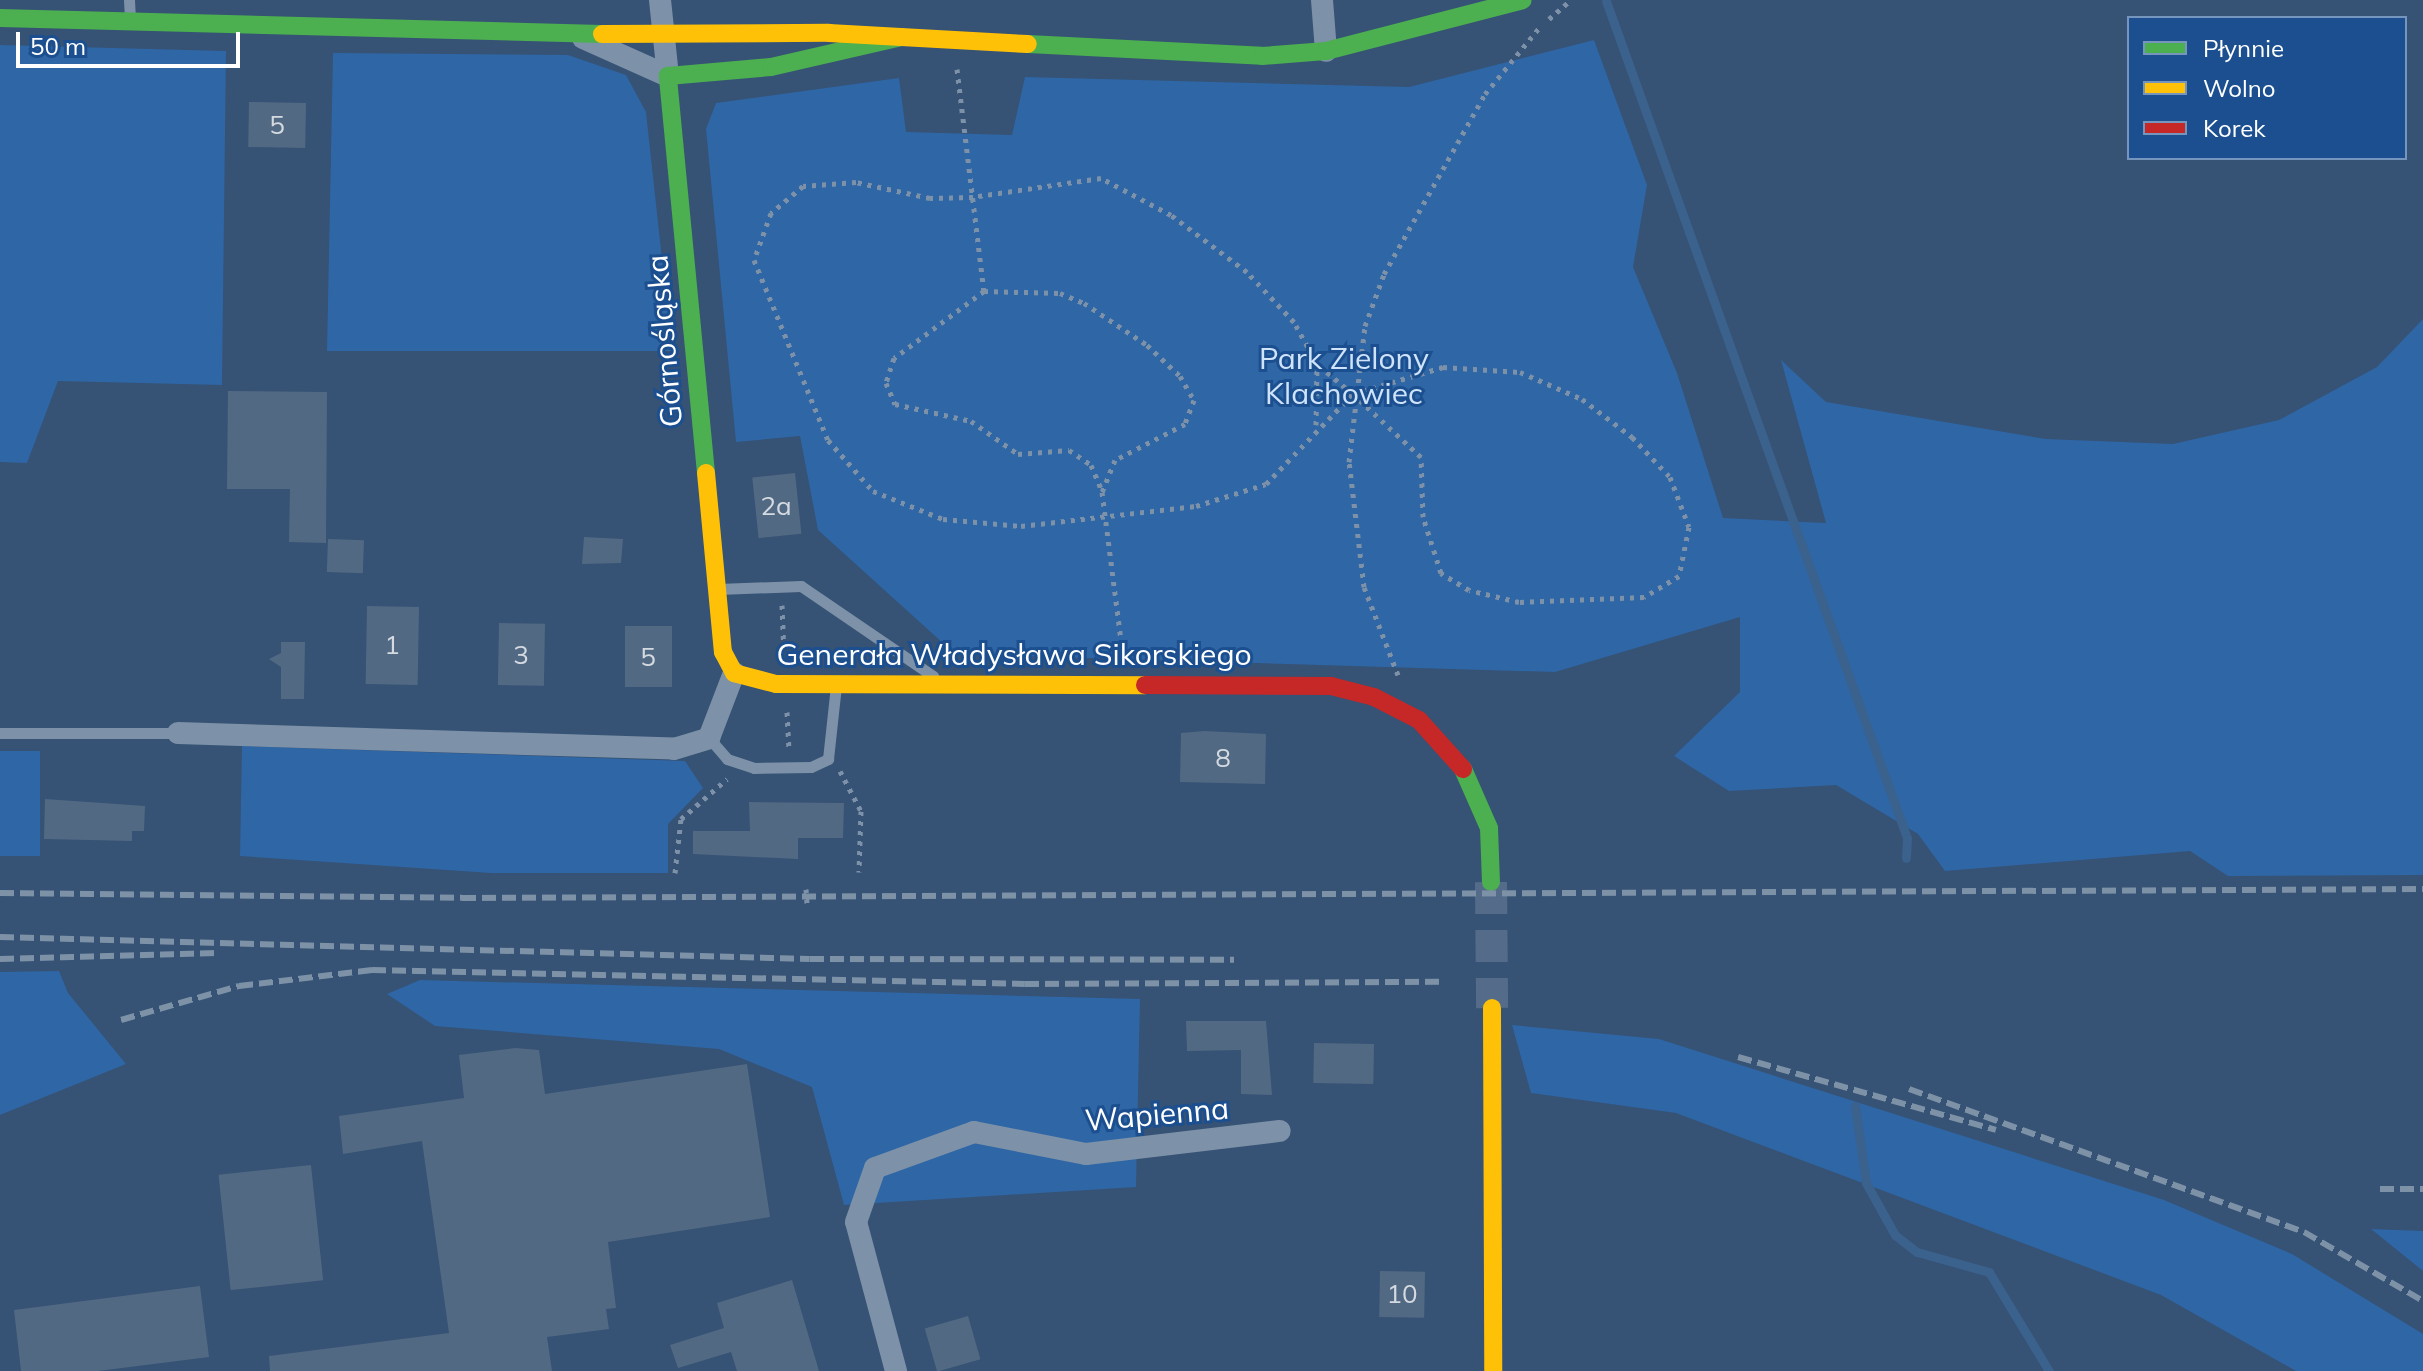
<!DOCTYPE html>
<meta charset="utf-8">
<style>
body{margin:0}
#map{position:relative;width:2423px;height:1371px;overflow:hidden;background:#365274;font-family:Mulish,sans-serif}
div>[style]{position:absolute}
.green>*{inset:0;background:#2f66a5;transform-origin:0 0}
.stream>*{height:9px;margin:-4.5px;padding:0 4.5px;transform-origin:4.5px;border-radius:4.5px;background:#3b618d}
.building>*{inset:0;background:#526984;transform-origin:0 0}
.secondary-tunnel>*{height:32px;margin-top:-16px;transform-origin:0;background:repeating-linear-gradient(90deg,#546c89 0 32px,transparent 0 48px)}
.path>*{height:5px;margin-top:-2.5px;transform-origin:0;background:repeating-linear-gradient(90deg,#7d92a8 0 4px,transparent 0 10px)}
.lane>*{height:11px;margin:-5.5px;padding:0 5.5px;transform-origin:5.5px;border-radius:5.5px;background:#7d92a8}
.street>*{height:22px;margin:-11px;padding:0 11px;transform-origin:11px;border-radius:11px;background:#7d92a8}
.fast>*{height:18px;margin:-9px;padding:0 9px;transform-origin:9px;border-radius:9px;background:#4caf50}
.slow>*{height:18px;margin:-9px;padding:0 9px;transform-origin:9px;border-radius:9px;background:#ffc107}
.jam>*{height:18px;margin:-9px;padding:0 9px;transform-origin:9px;border-radius:9px;background:#c62828}
.rail>*{height:6px;margin-top:-3px;transform-origin:0;background:repeating-linear-gradient(90deg,#7e92a7 0 14px,transparent 0 20px)}
span{translate:-50% -50%;white-space:nowrap;text-align:center;line-height:1.15;-webkit-text-stroke:6px #1b4f8f;paint-order:stroke}
.number-label{font-size:26px;color:#d4dae0}
.number-label span{-webkit-text-stroke-width:0}
.street-label{font-size:30px;color:#fff}
.park-label{font-size:30px;color:#cfe3fa}
.legend{position:absolute;left:2127px;top:16px;width:280px;height:144px;box-sizing:border-box;background:#1b4f8f;border:2px solid #7695bc;margin:0;padding:10px 14px;list-style:none;font-size:24px;color:#fff}
.legend li{display:flex;align-items:center;gap:16px;height:40px}
.legend b{width:40px;border:2px solid #7695bc}
.scale{position:absolute;left:16px;top:32px;width:224px;height:36px;box-sizing:border-box;border:4px solid #fff;border-top:0;padding-left:10px;font-size:24px;line-height:28px;white-space:nowrap;color:#fff;-webkit-text-stroke:6px #1b4f8f;paint-order:stroke}
</style>
<div id="map">
<div class="green">
<div style="clip-path:polygon(1594px 40px,1647px 185px,1633px 267px,1677px 373px,1723px 518px,1826px 523px,1781px 360px,1826px 402px,2046px 439px,2173px 444px,2279px 420px,2377px 367px,2423px 319px,2423px 875px,2228px 876px,2190px 851px,1945px 871px,1918px 834px,1836px 785px,1729px 791px,1674px 756px,1740px 692px,1740px 617px,1555px 672px,955px 654px,818px 530px,800px 436px,736px 442px,706px 129px,716px 103px,899px 78px,906px 132px,1012px 135px,1025px 77px,1409px 87px)"></div>
<div style="clip-path:polygon(0 45px,226px 51px,222px 385px,58px 381px,27px 463px,0 462px)"></div>
<div style="clip-path:polygon(333px 53px,568px 55px,626px 75px,646px 112px,672px 351px,327px 351px)"></div>
<div style="clip-path:polygon(242px 746px,685px 761px,703px 788px,668px 824px,668px 873px,491px 873px,240px 856px)"></div>
<div style="left:0;top:751px;width:40px;height:105px"></div>
<div style="clip-path:polygon(59px 971px,68px 993px,126px 1064px,0 1115px,0 972px)"></div>
<div style="clip-path:polygon(420px 980px,1140px 999px,1136px 1187px,844px 1205px,812px 1087px,719px 1049px,435px 1026px,387px 994px)"></div>
<div style="clip-path:polygon(1512px 1025px,1659px 1039px,2164px 1200px,2292px 1254px,2423px 1334px,2423px 1371px,2296px 1371px,2161px 1295px,1676px 1113px,1531px 1093px)"></div>
<div style="clip-path:polygon(2371px 1229px,2423px 1231px,2423px 1271px)"></div>
</div>
<div class="stream">
<div style="left:1606px;top:1px;width:889px;rotate:70.22deg"></div>
<div style="left:1907px;top:838px;width:20px;rotate:93deg"></div>
<div style="left:1855px;top:1106px;width:78px;rotate:81.9deg"></div>
<div style="left:1866px;top:1183px;width:60px;rotate:60.9deg"></div>
<div style="left:1895px;top:1235px;width:28px;rotate:38deg"></div>
<div style="left:1917px;top:1252px;width:75px;rotate:15.5deg"></div>
<div style="left:1989px;top:1272px;width:116px;rotate:58.8deg"></div>
</div>
<div class="building">
<div style="left:249px;top:102px;width:57px;height:45px;rotate:1deg"></div>
<div style="clip-path:polygon(228px 391px,327px 392px,326px 543px,289px 542px,290px 489px,227px 489px)"></div>
<div style="left:795px;top:473px;width:61px;height:43px;rotate:84deg"></div>
<div style="clip-path:polygon(584px 537px,623px 539px,621px 563px,582px 564px)"></div>
<div style="left:328px;top:539px;width:36px;height:33px;rotate:2deg"></div>
<div style="left:367px;top:606px;width:52px;height:78px;rotate:1deg"></div>
<div style="left:499px;top:623px;width:46px;height:62px;rotate:1deg"></div>
<div style="left:625px;top:626px;width:47px;height:61px"></div>
<div style="clip-path:polygon(281px 642px,305px 642px,304px 699px,281px 699px,281px 667px,269px 659px,281px 653px)"></div>
<div style="clip-path:polygon(1204px 731px,1266px 734px,1265px 784px,1180px 782px,1181px 733px)"></div>
<div style="clip-path:polygon(45px 799px,145px 806px,144px 831px,132px 831px,132px 841px,44px 839px)"></div>
<div style="clip-path:polygon(749px 802px,844px 803px,843px 838px,798px 838px,798px 859px,693px 854px,693px 831px,750px 831px)"></div>
<div style="clip-path:polygon(1186px 1021px,1266px 1021px,1272px 1095px,1241px 1094px,1241px 1050px,1187px 1051px)"></div>
<div style="left:1314px;top:1043px;width:60px;height:40px;rotate:1deg"></div>
<div style="clip-path:polygon(515px 1048px,539px 1050px,545px 1094px,747px 1064px,770px 1217px,608px 1242px,616px 1308px,606px 1309px,609px 1329px,547px 1337px,552px 1371px,270px 1371px,269px 1356px,449px 1333px,422px 1141px,343px 1154px,339px 1116px,464px 1098px,459px 1055px)"></div>
<div style="left:311px;top:1165px;width:116px;height:93px;rotate:84deg"></div>
<div style="left:1380px;top:1271px;width:45px;height:46px;rotate:1deg"></div>
<div style="clip-path:polygon(792px 1280px,819px 1371px,737px 1371px,731px 1352px,678px 1368px,670px 1345px,724px 1328px,717px 1303px)"></div>
<div style="clip-path:polygon(200px 1286px,209px 1357px,98px 1371px,21px 1371px,14px 1310px)"></div>
<div style="left:968px;top:1316px;width:45px;height:45px;rotate:74deg"></div>
</div>
<div class="secondary-tunnel">
<div style="left:1491px;top:882px;width:126px;rotate:89.5deg"></div>
</div>
<div class="path">
<div style="left:1549px;top:19px;width:29px;rotate:-41deg"></div>
<div style="left:957px;top:69px;width:224px;rotate:83.1deg"></div>
<div style="left:984px;top:291px;width:76px;rotate:1.5deg"></div>
<div style="left:1060px;top:293px;width:26px;rotate:23deg"></div>
<div style="left:1084px;top:303px;width:76px;rotate:33.7deg"></div>
<div style="left:1147px;top:345px;width:45px;rotate:43.2deg"></div>
<div style="left:1180px;top:376px;width:28px;rotate:60deg"></div>
<div style="left:1194px;top:400px;width:26px;rotate:111deg"></div>
<div style="left:1185px;top:424px;width:79px;rotate:152.8deg"></div>
<div style="left:1115px;top:460px;width:35px;rotate:112deg"></div>
<div style="left:1102px;top:492px;width:166px;rotate:82.7deg"></div>
<div style="left:984px;top:291px;width:112px;rotate:143.3deg"></div>
<div style="left:894px;top:358px;width:26px;rotate:108deg"></div>
<div style="left:886px;top:383px;width:23px;rotate:67deg"></div>
<div style="left:895px;top:404px;width:78px;rotate:12.6deg"></div>
<div style="left:971px;top:421px;width:57px;rotate:35.1deg"></div>
<div style="left:1018px;top:454px;width:51px;rotate:-4.5deg"></div>
<div style="left:1069px;top:450px;width:27px;rotate:34deg"></div>
<div style="left:1091px;top:465px;width:28px;rotate:67deg"></div>
<div style="left:1443px;top:367px;width:77px;rotate:3.7deg"></div>
<div style="left:1520px;top:372px;width:68px;rotate:23.5deg"></div>
<div style="left:1582px;top:399px;width:63px;rotate:37.2deg"></div>
<div style="left:1632px;top:437px;width:55px;rotate:46.5deg"></div>
<div style="left:1670px;top:477px;width:53px;rotate:69.2deg"></div>
<div style="left:1689px;top:527px;width:50px;rotate:101.5deg"></div>
<div style="left:1679px;top:576px;width:41px;rotate:149deg"></div>
<div style="left:1644px;top:597px;width:125px;rotate:177.7deg"></div>
<div style="left:1519px;top:602px;width:51px;rotate:-166.5deg"></div>
<div style="left:1469px;top:590px;width:33px;rotate:-149deg"></div>
<div style="left:1441px;top:573px;width:59px;rotate:-107.8deg"></div>
<div style="left:1423px;top:517px;width:60px;rotate:-91.9deg"></div>
<div style="left:1421px;top:457px;width:93px;rotate:-137.2deg"></div>
<div style="left:1353px;top:394px;width:94px;rotate:-16.7deg"></div>
<div style="left:1316px;top:425px;width:61px;rotate:-89.1deg"></div>
<div style="left:1317px;top:364px;width:48px;rotate:-118.7deg"></div>
<div style="left:1294px;top:322px;width:69px;rotate:-133.2deg"></div>
<div style="left:1247px;top:272px;width:95px;rotate:-143.1deg"></div>
<div style="left:1171px;top:215px;width:79px;rotate:-152.1deg"></div>
<div style="left:1101px;top:178px;width:129px;rotate:171.6deg"></div>
<div style="left:973px;top:197px;width:43px;rotate:178.7deg"></div>
<div style="left:930px;top:198px;width:76px;rotate:-167.8deg"></div>
<div style="left:856px;top:182px;width:53px;rotate:175.7deg"></div>
<div style="left:803px;top:186px;width:42px;rotate:139.8deg"></div>
<div style="left:771px;top:213px;width:50px;rotate:109.9deg"></div>
<div style="left:754px;top:260px;width:195px;rotate:67.7deg"></div>
<div style="left:828px;top:440px;width:68px;rotate:48.6deg"></div>
<div style="left:873px;top:491px;width:75px;rotate:21.8deg"></div>
<div style="left:943px;top:519px;width:78px;rotate:5.1deg"></div>
<div style="left:1021px;top:526px;width:176px;rotate:-6.5deg"></div>
<div style="left:1196px;top:506px;width:73px;rotate:-17.4deg"></div>
<div style="left:1266px;top:484px;width:125px;rotate:-46deg"></div>
<div style="left:1353px;top:394px;width:47px;rotate:-140.2deg"></div>
<div style="left:782px;top:605px;width:49px;rotate:87.7deg"></div>
<div style="left:1398px;top:675px;width:94px;rotate:-111.1deg"></div>
<div style="left:1364px;top:587px;width:126px;rotate:-96.8deg"></div>
<div style="left:1349px;top:462px;width:137px;rotate:-83.3deg"></div>
<div style="left:1365px;top:326px;width:55px;rotate:-69.9deg"></div>
<div style="left:1384px;top:274px;width:206px;rotate:-60.7deg"></div>
<div style="left:1485px;top:94px;width:85px;rotate:-50.7deg"></div>
<div style="left:787px;top:712px;width:38px;rotate:87deg"></div>
<div style="left:840px;top:771px;width:45px;rotate:62.3deg"></div>
<div style="left:861px;top:811px;width:61px;rotate:91.9deg"></div>
<div style="left:675px;top:873px;width:54px;rotate:-83.7deg"></div>
<div style="left:681px;top:819px;width:61px;rotate:-41deg"></div>
<div style="left:806px;top:889px;width:14px;rotate:86deg"></div>
</div>
<div class="lane">
<div style="left:129px;top:0;width:21px;rotate:87deg"></div>
<div style="left:718px;top:589px;width:83px;rotate:-2.1deg"></div>
<div style="left:801px;top:586px;width:160px;rotate:34.3deg"></div>
<div style="left:0;top:733px;width:178px"></div>
<div style="left:709px;top:738px;width:28px;rotate:49deg"></div>
<div style="left:727px;top:759px;width:28px;rotate:18deg"></div>
<div style="left:754px;top:768px;width:57px;rotate:-1deg"></div>
<div style="left:811px;top:767px;width:19px;rotate:-25deg"></div>
<div style="left:828px;top:759px;width:74px;rotate:-83.8deg"></div>
</div>
<div class="street">
<div style="left:660px;top:0;width:76px;rotate:84deg"></div>
<div style="left:1322px;top:0;width:51px;rotate:85.5deg"></div>
<div style="left:583px;top:38px;width:93px;rotate:24.1deg"></div>
<div style="left:178px;top:733px;width:496px;rotate:1.8deg"></div>
<div style="left:674px;top:749px;width:37px;rotate:-17deg"></div>
<div style="left:709px;top:738px;width:70px;rotate:-69deg"></div>
<div style="left:896px;top:1371px;width:154px;rotate:-105deg"></div>
<div style="left:856px;top:1222px;width:57px;rotate:-70.6deg"></div>
<div style="left:875px;top:1168px;width:105px;rotate:-20deg"></div>
<div style="left:974px;top:1132px;width:114px;rotate:11.1deg"></div>
<div style="left:1086px;top:1154px;width:195px;rotate:-6.8deg"></div>
</div>
<div class="fast">
<div style="left:0;top:18px;width:602px;rotate:1.52deg"></div>
<div style="left:1028px;top:44px;width:234px;rotate:2.9deg"></div>
<div style="left:1262px;top:56px;width:64px;rotate:-4.5deg"></div>
<div style="left:1326px;top:51px;width:203px;rotate:-14.5deg"></div>
<div style="left:706px;top:473px;width:399px;rotate:-95.5deg"></div>
<div style="left:668px;top:76px;width:103px;rotate:-5deg"></div>
<div style="left:771px;top:67px;width:134px;rotate:-12.9deg"></div>
<div style="left:1463px;top:769px;width:64px;rotate:66.2deg"></div>
<div style="left:1489px;top:828px;width:54px;rotate:87.9deg"></div>
</div>
<div class="slow">
<div style="left:602px;top:34px;width:227px;rotate:-0.3deg"></div>
<div style="left:829px;top:33px;width:199px;rotate:3.2deg"></div>
<div style="left:706px;top:473px;width:180px;rotate:84.6deg"></div>
<div style="left:723px;top:652px;width:24px;rotate:62deg"></div>
<div style="left:734px;top:673px;width:43px;rotate:14.7deg"></div>
<div style="left:776px;top:684px;width:369px;rotate:0.2deg"></div>
<div style="left:1492px;top:1008px;width:363px;rotate:89.8deg"></div>
</div>
<div class="jam">
<div style="left:1145px;top:685px;width:186px;rotate:0.3deg"></div>
<div style="left:1331px;top:686px;width:44px;rotate:14.3deg"></div>
<div style="left:1374px;top:697px;width:51px;rotate:27.1deg"></div>
<div style="left:1419px;top:720px;width:66px;rotate:48.1deg"></div>
</div>
<div class="rail">
<div style="left:0;top:893px;width:462px;rotate:0.6deg"></div>
<div style="left:462px;top:898px;width:1961px;rotate:-0.26deg"></div>
<div style="left:0;top:937px;width:810px;rotate:1.56deg"></div>
<div style="left:810px;top:959px;width:424px;rotate:0.1deg"></div>
<div style="left:0;top:959px;width:217px;rotate:-1.6deg"></div>
<div style="left:121px;top:1020px;width:123px;rotate:-16.1deg"></div>
<div style="left:239px;top:986px;width:134px;rotate:-6.9deg"></div>
<div style="left:372px;top:970px;width:653px;rotate:1.23deg"></div>
<div style="left:1025px;top:984px;width:414px;rotate:-0.3deg"></div>
<div style="left:1738px;top:1057px;width:268px;rotate:15.8deg"></div>
<div style="left:1909px;top:1089px;width:420px;rotate:19.9deg"></div>
<div style="left:2304px;top:1232px;width:138px;rotate:30.1deg"></div>
<div style="left:2380px;top:1189px;width:43px"></div>
</div>
<div class="number-label">
<span style="left:277px;top:125px">5</span>
<span style="left:776px;top:506px">2a</span>
<span style="left:392px;top:645px">1</span>
<span style="left:521px;top:655px">3</span>
<span style="left:648px;top:657px">5</span>
<span style="left:1223px;top:758px">8</span>
<span style="left:1402px;top:1294px">10</span>
</div>
<div class="street-label">
<span style="left:664px;top:341px;rotate:-95deg">Górnośląska</span>
<span style="left:1014px;top:654px">Generała Władysława Sikorskiego</span>
<span style="left:1157px;top:1114px;rotate:-5deg">Wapienna</span>
</div>
<div class="park-label">
<span style="left:1344px;top:375px">Park Zielony<br>Klachowiec</span>
</div>
<ul class="legend">
<li><b style="height:10px;background:#4caf50"></b>Płynnie</li>
<li><b style="height:10px;background:#ffc107"></b>Wolno</li>
<li><b style="height:10px;background:#c62828"></b>Korek</li>
</ul>
<div class="scale">50 m</div>
</div>
